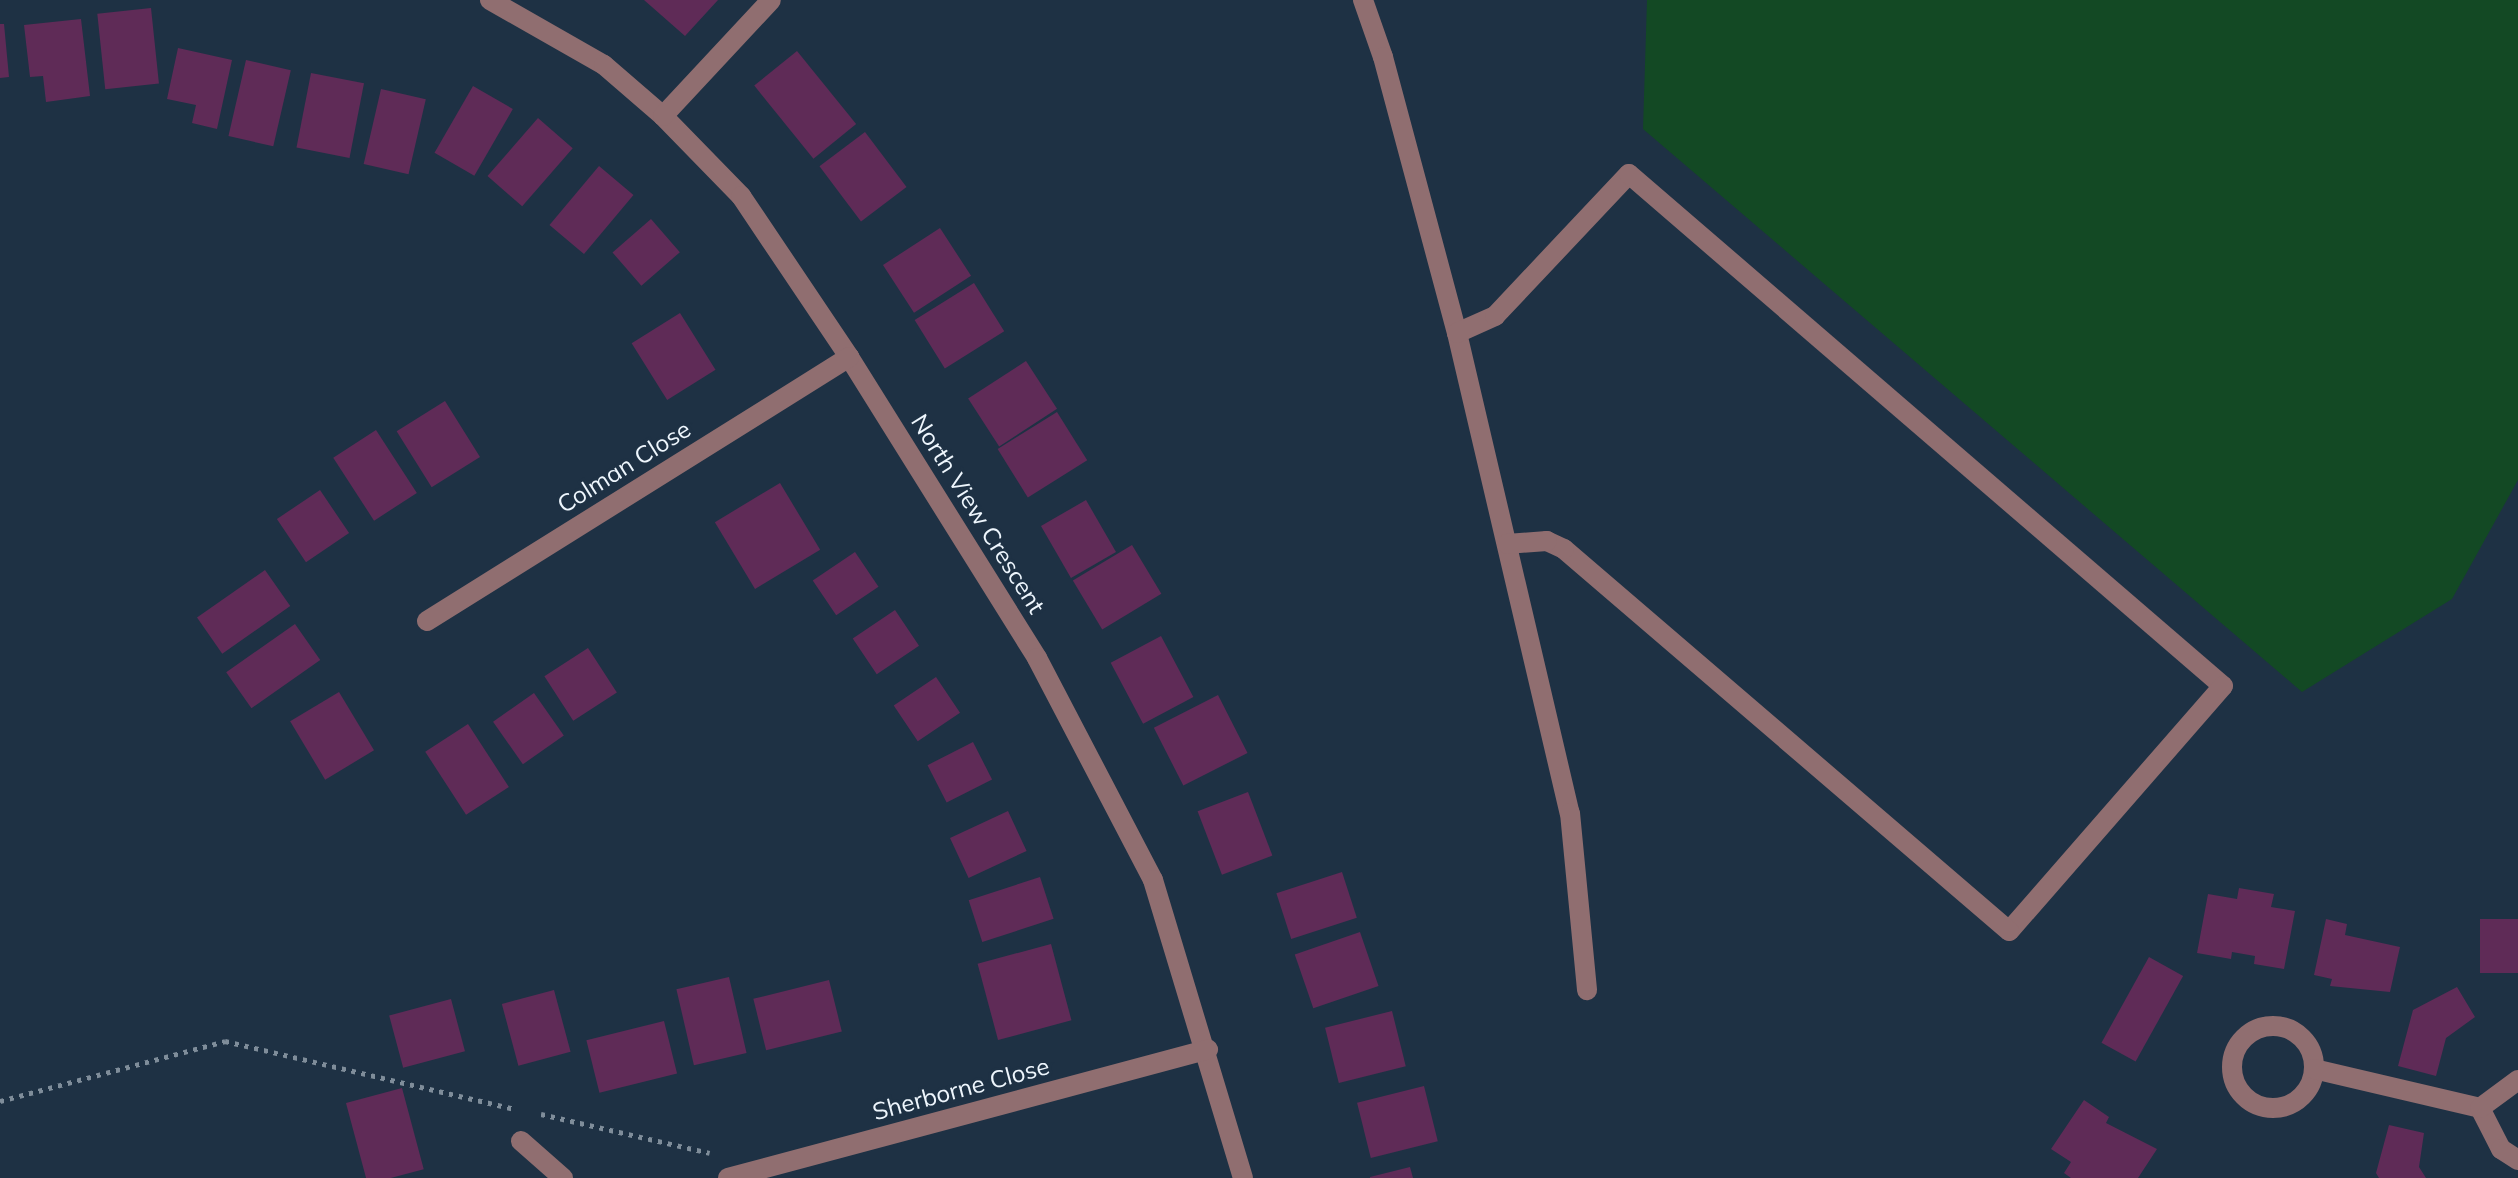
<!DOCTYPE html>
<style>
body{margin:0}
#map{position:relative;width:2518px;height:1178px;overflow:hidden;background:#1e3144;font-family:Mulish,sans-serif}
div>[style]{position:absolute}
.green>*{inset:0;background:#134924}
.building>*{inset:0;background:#5f2b57;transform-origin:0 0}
.path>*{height:5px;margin-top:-2.5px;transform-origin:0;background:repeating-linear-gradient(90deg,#7f8d9a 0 4px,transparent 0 10px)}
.minor>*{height:20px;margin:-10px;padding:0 10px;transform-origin:10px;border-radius:10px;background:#906e70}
.minor>.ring{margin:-10px;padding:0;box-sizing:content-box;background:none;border:20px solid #906e70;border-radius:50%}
span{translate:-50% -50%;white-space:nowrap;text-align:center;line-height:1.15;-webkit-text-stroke:6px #1e3144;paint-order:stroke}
.street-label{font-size:24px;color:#eef6fd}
</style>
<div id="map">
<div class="green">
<div style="clip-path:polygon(1647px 0,2518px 0,2518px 480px,2452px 599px,2302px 692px,1643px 129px)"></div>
</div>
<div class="building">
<div style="clip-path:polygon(644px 0,718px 0,685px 36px)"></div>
<div style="left:151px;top:8px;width:76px;height:54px;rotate:84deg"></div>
<div style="clip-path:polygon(81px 19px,90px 96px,46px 102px,43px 76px,30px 77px,24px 25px)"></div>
<div style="clip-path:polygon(0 24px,4px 24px,9px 77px,0 78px)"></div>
<div style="clip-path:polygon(178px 48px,232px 60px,217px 129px,192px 123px,196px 105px,167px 99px)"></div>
<div style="left:797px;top:51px;width:94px;height:55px;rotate:51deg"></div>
<div style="left:246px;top:60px;width:46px;height:78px;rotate:13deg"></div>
<div style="left:311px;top:73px;width:54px;height:76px;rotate:11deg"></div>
<div style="left:473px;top:86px;width:46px;height:77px;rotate:30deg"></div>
<div style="left:381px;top:89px;width:46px;height:77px;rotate:13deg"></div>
<div style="left:538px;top:118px;width:46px;height:77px;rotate:41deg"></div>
<div style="left:865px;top:132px;width:69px;height:57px;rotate:53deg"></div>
<div style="left:599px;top:166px;width:45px;height:77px;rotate:40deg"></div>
<div style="left:651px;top:219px;width:44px;height:51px;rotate:49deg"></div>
<div style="left:940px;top:228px;width:57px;height:68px;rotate:57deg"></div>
<div style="left:974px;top:283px;width:57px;height:70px;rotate:58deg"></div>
<div style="left:680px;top:313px;width:67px;height:57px;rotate:58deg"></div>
<div style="left:1026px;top:361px;width:57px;height:69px;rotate:57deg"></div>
<div style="left:445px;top:401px;width:66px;height:57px;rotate:58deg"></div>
<div style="left:1057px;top:412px;width:57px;height:70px;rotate:58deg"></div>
<div style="left:376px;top:430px;width:75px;height:51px;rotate:57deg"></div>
<div style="left:780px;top:483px;width:78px;height:76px;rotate:59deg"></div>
<div style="left:320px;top:490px;width:52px;height:52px;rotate:56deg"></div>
<div style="left:1086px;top:500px;width:60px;height:52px;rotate:60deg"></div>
<div style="left:1132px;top:545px;width:57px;height:69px;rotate:59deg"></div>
<div style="left:855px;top:552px;width:42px;height:51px;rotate:56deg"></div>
<div style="left:265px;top:570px;width:44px;height:83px;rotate:55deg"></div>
<div style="left:895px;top:610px;width:43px;height:51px;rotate:56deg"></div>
<div style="left:295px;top:624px;width:44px;height:84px;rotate:55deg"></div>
<div style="left:1161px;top:636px;width:69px;height:57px;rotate:62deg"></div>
<div style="left:588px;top:648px;width:53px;height:52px;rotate:57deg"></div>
<div style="left:936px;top:677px;width:43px;height:51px;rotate:56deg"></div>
<div style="left:339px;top:692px;width:68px;height:57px;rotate:59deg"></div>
<div style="left:534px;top:693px;width:52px;height:50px;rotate:55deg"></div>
<div style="left:1218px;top:695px;width:65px;height:72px;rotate:63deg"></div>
<div style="left:468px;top:724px;width:75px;height:51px;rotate:57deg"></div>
<div style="left:973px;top:742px;width:42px;height:51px;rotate:63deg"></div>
<div style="left:1248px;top:792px;width:68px;height:54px;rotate:69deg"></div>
<div style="left:1008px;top:811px;width:44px;height:64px;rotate:65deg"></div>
<div style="left:1342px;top:872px;width:48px;height:69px;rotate:72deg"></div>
<div style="left:1040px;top:877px;width:44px;height:75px;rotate:72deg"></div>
<div style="clip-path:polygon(2239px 888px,2274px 894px,2271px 907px,2295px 911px,2284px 969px,2254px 964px,2255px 956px,2232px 952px,2231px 959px,2197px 953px,2208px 894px,2237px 899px)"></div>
<div style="clip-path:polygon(2326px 919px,2347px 924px,2345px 935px,2400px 947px,2390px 992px,2330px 986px,2332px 979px,2314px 975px)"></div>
<div style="left:2480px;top:919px;width:38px;height:54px"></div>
<div style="left:1360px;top:932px;width:57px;height:69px;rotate:71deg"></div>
<div style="left:1051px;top:944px;width:79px;height:76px;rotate:75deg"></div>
<div style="left:2149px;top:957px;width:39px;height:98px;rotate:29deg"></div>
<div style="left:729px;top:977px;width:78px;height:54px;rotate:77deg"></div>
<div style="left:829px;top:980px;width:53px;height:78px;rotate:76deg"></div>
<div style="clip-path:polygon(2457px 987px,2475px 1017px,2446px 1038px,2436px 1076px,2398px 1066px,2413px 1010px)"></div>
<div style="left:554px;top:990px;width:64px;height:54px;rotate:75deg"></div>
<div style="left:451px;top:999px;width:54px;height:64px;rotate:75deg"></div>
<div style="left:1392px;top:1011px;width:57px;height:69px;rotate:76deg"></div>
<div style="left:664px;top:1021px;width:54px;height:80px;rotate:76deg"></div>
<div style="left:1424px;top:1086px;width:57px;height:69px;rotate:76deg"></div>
<div style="left:402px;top:1088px;width:84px;height:58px;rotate:75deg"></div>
<div style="clip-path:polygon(2084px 1100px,2109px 1117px,2106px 1123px,2157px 1149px,2138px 1178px,2071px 1178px,2064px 1173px,2071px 1162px,2051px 1149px)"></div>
<div style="clip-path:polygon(2389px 1125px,2424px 1133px,2419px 1167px,2426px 1178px,2379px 1178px,2376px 1173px)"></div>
<div style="clip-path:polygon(1410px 1167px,1413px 1178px,1370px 1178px,1370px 1177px)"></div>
</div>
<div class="path">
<div style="left:0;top:1101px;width:233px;rotate:-14.9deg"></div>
<div style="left:225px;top:1041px;width:299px;rotate:13.2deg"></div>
<div style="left:541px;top:1114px;width:173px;rotate:13deg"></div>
</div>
<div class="minor">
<div style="left:490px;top:0;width:131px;rotate:29.7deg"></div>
<div style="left:604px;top:65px;width:78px;rotate:40.8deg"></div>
<div style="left:663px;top:116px;width:112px;rotate:45.7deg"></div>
<div style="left:741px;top:196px;width:194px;rotate:56.1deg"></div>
<div style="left:849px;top:357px;width:355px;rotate:58deg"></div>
<div style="left:1037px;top:658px;width:250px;rotate:62.4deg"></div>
<div style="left:1153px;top:880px;width:311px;rotate:73.2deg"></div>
<div style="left:1363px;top:0;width:60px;rotate:70.7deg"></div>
<div style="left:1383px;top:57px;width:286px;rotate:75deg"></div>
<div style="left:1457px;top:333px;width:493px;rotate:76.8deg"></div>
<div style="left:1570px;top:813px;width:178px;rotate:84.5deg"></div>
<div style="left:663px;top:116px;width:158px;rotate:-47deg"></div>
<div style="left:1457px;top:333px;width:42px;rotate:-24.1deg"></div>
<div style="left:1495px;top:316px;width:195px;rotate:-46.7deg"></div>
<div style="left:1629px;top:174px;width:784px;rotate:40.76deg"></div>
<div style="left:2223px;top:686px;width:325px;rotate:131.1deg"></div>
<div style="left:2009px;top:931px;width:586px;rotate:-139.36deg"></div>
<div style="left:1564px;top:549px;width:19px;rotate:-155deg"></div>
<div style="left:1547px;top:541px;width:40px;rotate:175.7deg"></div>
<div style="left:427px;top:621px;width:498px;rotate:-32deg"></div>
<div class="ring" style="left:2232px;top:1026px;width:62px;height:62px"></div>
<div style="left:2314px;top:1069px;width:171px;rotate:13.2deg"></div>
<div style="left:2480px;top:1108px;width:46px;rotate:62.9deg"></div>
<div style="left:2501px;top:1149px;width:20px;rotate:33deg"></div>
<div style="left:2480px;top:1108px;width:47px;rotate:-36.4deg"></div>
<div style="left:521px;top:1141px;width:56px;rotate:41.4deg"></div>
<div style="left:728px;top:1178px;width:497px;rotate:-15deg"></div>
</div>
<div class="street-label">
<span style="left:624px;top:467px;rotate:-32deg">Colman Close</span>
<span style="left:978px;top:514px;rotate:58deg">North View Crescent</span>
<span style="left:961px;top:1089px;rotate:-15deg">Sherborne Close</span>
</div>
</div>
